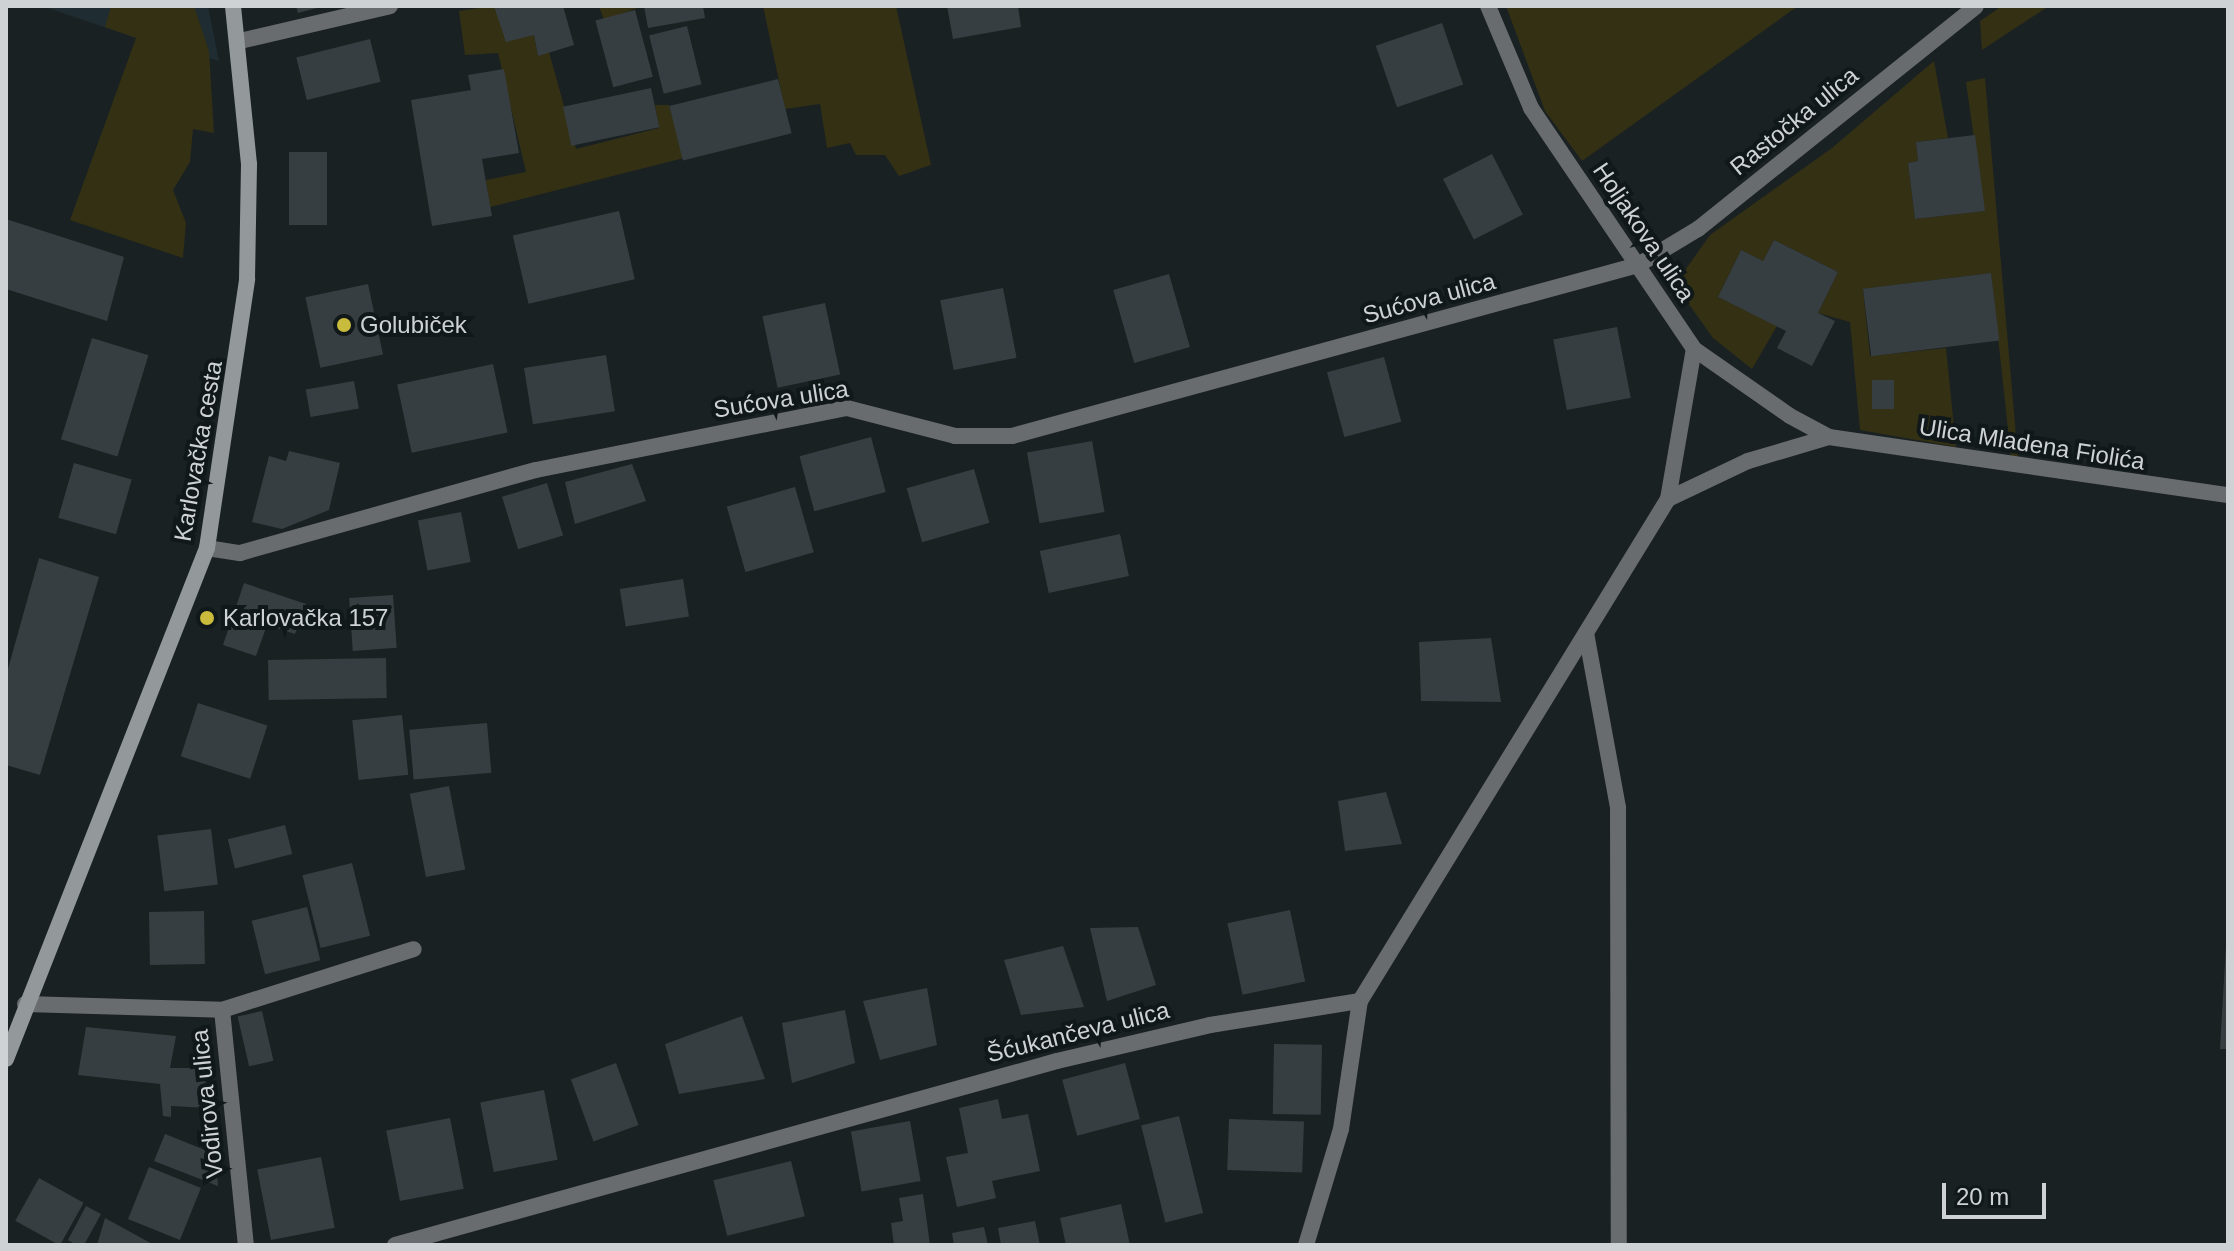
<!DOCTYPE html>
<meta charset="utf-8">
<style>
body{margin:0}
#map{position:relative;width:2234px;height:1251px;overflow:hidden;background:#1a2123;font-family:Helvetica,sans-serif}
div>[style]{position:absolute}
.built>*{inset:0;background:#1f2c31}
.green>*{inset:0;background:#333014}
.building>*{inset:0;background:#373e41;transform-origin:0 0}
.lane>*{height:16px;margin:-8px;padding:0 8px;transform-origin:8px;border-radius:8px;background:#696c6e}
.street>*{height:16px;margin:-8px;padding:0 8px;transform-origin:8px;border-radius:8px;background:#696c6e}
.secondary>*{height:16px;margin:-8px;padding:0 8px;transform-origin:8px;border-radius:8px;background:#93999b}
.dots>*{width:22px;height:22px;translate:-50% -50%;box-sizing:border-box;border:4px solid #11181a;border-radius:50%}
span{translate:-50% -50%;white-space:nowrap;text-align:center;line-height:1.15;-webkit-text-stroke:8px #11181a;paint-order:stroke}
.street-label{font-size:24px;color:#ced2d4}
.poi-label{font-size:24px;color:#ced2d4}
.left{translate:0 -50%;text-align:left}
.frame{position:absolute;inset:0;border:8px solid #ced2d4;pointer-events:none}
.scale{position:absolute;left:1942px;top:1183px;width:104px;height:36px;box-sizing:border-box;border:4px solid #ced2d4;border-top:0;padding-left:10px;font-size:24px;line-height:28px;white-space:nowrap;color:#ced2d4;-webkit-text-stroke:6px #11181a;paint-order:stroke}
</style>
<div id="map">
<div class="built">
<div style="clip-path:polygon(42px 6px,208px 6px,219px 61px,136px 38px)"></div>
</div>
<div class="green">
<div style="clip-path:polygon(111px 6px,194px 6px,209px 51px,214px 133px,193px 129px,190px 162px,173px 190px,186px 223px,183px 258px,70px 220px,136px 38px,105px 27px)"></div>
<div style="clip-path:polygon(494px 6px,534px 35px,538px 56px,549px 52px,576px 149px,659px 128px,655px 105px,669px 105px,684px 158px,490px 207px,486px 180px,526px 172px,498px 53px,465px 55px,459px 11px)"></div>
<div style="clip-path:polygon(599px 6px,643px 6px,604px 20px)"></div>
<div style="clip-path:polygon(763px 6px,896px 6px,931px 165px,899px 176px,885px 155px,856px 155px,850px 143px,827px 148px,820px 104px,785px 109px)"></div>
<div style="clip-path:polygon(1506px 6px,1798px 6px,1582px 161px,1545px 111px)"></div>
<div style="clip-path:polygon(2002px 6px,2049px 6px,1982px 50px,1980px 21px)"></div>
<div style="clip-path:polygon(1934px 61px,1948px 138px,1916px 142px,1918px 161px,1908px 163px,1915px 219px,1984px 211px,1966px 82px,1985px 78px,2018px 459px,2011px 457px,1991px 273px,1863px 289px,1870px 356px,1946px 348px,1956px 447px,1860px 430px,1850px 322px,1818px 313px,1838px 272px,1774px 240px,1763px 261px,1741px 250px,1718px 297px,1777px 326px,1752px 369px,1713px 338px,1683px 296px,1683px 273px,1710px 235px,1832px 148px)"></div>
</div>
<div class="building">
<div style="clip-path:polygon(296px 6px,321px 6px,321px 7px,298px 13px)"></div>
<div style="clip-path:polygon(494px 6px,563px 6px,574px 45px,538px 56px,534px 35px,506px 42px)"></div>
<div style="clip-path:polygon(644px 6px,703px 6px,705px 18px,648px 28px)"></div>
<div style="clip-path:polygon(947px 6px,1018px 6px,1021px 27px,953px 39px)"></div>
<div style="left:635px;top:10px;width:69px;height:41px;rotate:75deg"></div>
<div style="left:1442px;top:23px;width:65px;height:70px;rotate:71deg"></div>
<div style="left:687px;top:26px;width:60px;height:39px;rotate:76deg"></div>
<div style="left:370px;top:39px;width:44px;height:76px;rotate:76deg"></div>
<div style="clip-path:polygon(504px 69px,519px 153px,482px 159px,492px 216px,432px 226px,411px 100px,471px 90px,468px 75px)"></div>
<div style="left:778px;top:79px;width:56px;height:112px;rotate:76deg"></div>
<div style="left:651px;top:88px;width:40px;height:90px;rotate:78deg"></div>
<div style="clip-path:polygon(1975px 135px,1985px 211px,1915px 219px,1908px 163px,1918px 161px,1916px 142px)"></div>
<div style="left:289px;top:152px;width:38px;height:73px"></div>
<div style="left:1492px;top:154px;width:68px;height:55px;rotate:63deg"></div>
<div style="left:619px;top:211px;width:70px;height:109px;rotate:77deg"></div>
<div style="clip-path:polygon(6px 219px,124px 257px,107px 321px,6px 289px)"></div>
<div style="clip-path:polygon(1774px 240px,1838px 272px,1818px 313px,1835px 321px,1812px 366px,1777px 348px,1786px 331px,1718px 297px,1741px 250px,1763px 261px)"></div>
<div style="left:1991px;top:273px;width:68px;height:129px;rotate:83deg"></div>
<div style="left:1169px;top:274px;width:76px;height:58px;rotate:74deg"></div>
<div style="left:368px;top:284px;width:72px;height:64px;rotate:78deg"></div>
<div style="left:1003px;top:288px;width:71px;height:64px;rotate:79deg"></div>
<div style="left:825px;top:303px;width:73px;height:64px;rotate:78deg"></div>
<div style="left:1617px;top:327px;width:72px;height:65px;rotate:79deg"></div>
<div style="left:92px;top:338px;width:59px;height:106px;rotate:17deg"></div>
<div style="left:606px;top:355px;width:57px;height:83px;rotate:81deg"></div>
<div style="left:1384px;top:357px;width:67px;height:59px;rotate:75deg"></div>
<div style="left:493px;top:364px;width:70px;height:98px;rotate:78deg"></div>
<div style="left:1872px;top:380px;width:22px;height:29px"></div>
<div style="left:354px;top:381px;width:28px;height:49px;rotate:80deg"></div>
<div style="left:871px;top:437px;width:57px;height:74px;rotate:75deg"></div>
<div style="left:1092px;top:441px;width:72px;height:66px;rotate:80deg"></div>
<div style="clip-path:polygon(289px 451px,340px 463px,329px 510px,282px 529px,252px 522px,269px 456px,286px 461px)"></div>
<div style="left:74px;top:463px;width:60px;height:57px;rotate:16deg"></div>
<div style="clip-path:polygon(632px 464px,646px 501px,575px 524px,565px 482px)"></div>
<div style="left:974px;top:469px;width:56px;height:70px;rotate:74deg"></div>
<div style="left:547px;top:483px;width:55px;height:47px;rotate:73deg"></div>
<div style="left:795px;top:487px;width:68px;height:71px;rotate:74deg"></div>
<div style="left:461px;top:512px;width:51px;height:44px;rotate:79deg"></div>
<div style="left:1120px;top:534px;width:43px;height:82px;rotate:78deg"></div>
<div style="clip-path:polygon(39px 558px,99px 577px,40px 775px,6px 765px,6px 676px)"></div>
<div style="left:683px;top:579px;width:38px;height:64px;rotate:81deg"></div>
<div style="clip-path:polygon(244px 583px,306px 604px,295px 634px,267px 625px,256px 656px,223px 645px)"></div>
<div style="left:393px;top:595px;width:53px;height:44px;rotate:86deg"></div>
<div style="clip-path:polygon(1491px 638px,1501px 702px,1421px 701px,1419px 642px)"></div>
<div style="left:386px;top:658px;width:40px;height:118px;rotate:89deg"></div>
<div style="left:198px;top:703px;width:73px;height:56px;rotate:18deg"></div>
<div style="left:402px;top:715px;width:60px;height:50px;rotate:84deg"></div>
<div style="left:487px;top:723px;width:50px;height:78px;rotate:85deg"></div>
<div style="left:449px;top:786px;width:85px;height:40px;rotate:79deg"></div>
<div style="clip-path:polygon(1386px 792px,1402px 844px,1345px 851px,1338px 801px)"></div>
<div style="left:285px;top:825px;width:30px;height:59px;rotate:76deg"></div>
<div style="left:211px;top:829px;width:56px;height:54px;rotate:83deg"></div>
<div style="left:352px;top:863px;width:75px;height:51px;rotate:76deg"></div>
<div style="left:307px;top:907px;width:55px;height:57px;rotate:76deg"></div>
<div style="left:1290px;top:910px;width:73px;height:64px;rotate:78deg"></div>
<div style="left:204px;top:911px;width:53px;height:55px;rotate:89deg"></div>
<div style="clip-path:polygon(1138px 927px,1156px 985px,1107px 1001px,1090px 928px)"></div>
<div style="clip-path:polygon(2226px 945px,2228px 945px,2228px 1049px,2220px 1049px)"></div>
<div style="clip-path:polygon(1063px 946px,1084px 1007px,1021px 1015px,1004px 960px)"></div>
<div style="clip-path:polygon(927px 988px,937px 1045px,880px 1060px,863px 1001px)"></div>
<div style="clip-path:polygon(845px 1010px,855px 1063px,792px 1083px,782px 1023px)"></div>
<div style="left:262px;top:1011px;width:51px;height:25px;rotate:77deg"></div>
<div style="clip-path:polygon(742px 1016px,765px 1079px,679px 1094px,665px 1044px)"></div>
<div style="clip-path:polygon(86px 1027px,176px 1036px,170px 1068px,204px 1068px,208px 1108px,171px 1106px,171px 1117px,163px 1116px,160px 1084px,78px 1075px)"></div>
<div style="left:1274px;top:1044px;width:48px;height:70px;rotate:1deg"></div>
<div style="left:616px;top:1063px;width:66px;height:48px;rotate:70deg"></div>
<div style="left:1125px;top:1063px;width:58px;height:65px;rotate:75deg"></div>
<div style="left:544px;top:1090px;width:71px;height:65px;rotate:79deg"></div>
<div style="clip-path:polygon(998px 1099px,1002px 1119px,1028px 1114px,1040px 1171px,992px 1181px,996px 1198px,957px 1207px,946px 1157px,968px 1153px,959px 1108px)"></div>
<div style="left:1179px;top:1116px;width:100px;height:39px;rotate:76deg"></div>
<div style="left:450px;top:1118px;width:72px;height:65px;rotate:79deg"></div>
<div style="left:1229px;top:1119px;width:75px;height:51px;rotate:2deg"></div>
<div style="left:910px;top:1121px;width:61px;height:60px;rotate:80deg"></div>
<div style="clip-path:polygon(165px 1134px,215px 1154px,218px 1186px,154px 1161px)"></div>
<div style="left:321px;top:1157px;width:72px;height:65px;rotate:79deg"></div>
<div style="left:791px;top:1161px;width:57px;height:80px;rotate:76deg"></div>
<div style="left:149px;top:1167px;width:56px;height:56px;rotate:22deg"></div>
<div style="left:39px;top:1178px;width:51px;height:49px;rotate:29deg"></div>
<div style="clip-path:polygon(923px 1194px,930px 1245px,894px 1245px,891px 1223px,903px 1221px,899px 1198px)"></div>
<div style="clip-path:polygon(1121px 1204px,1130px 1245px,1066px 1245px,1060px 1218px)"></div>
<div style="clip-path:polygon(86px 1206px,101px 1214px,84px 1245px,76px 1245px,68px 1240px)"></div>
<div style="clip-path:polygon(105px 1218px,154px 1245px,97px 1245px)"></div>
<div style="clip-path:polygon(1035px 1221px,1040px 1245px,1001px 1245px,998px 1228px)"></div>
<div style="clip-path:polygon(984px 1227px,988px 1245px,954px 1245px,952px 1233px)"></div>
</div>
<div class="lane">
<div style="left:222px;top:1010px;width:201px;rotate:-17.6deg"></div>
</div>
<div class="street">
<div style="left:1488px;top:6px;width:111px;rotate:67.1deg"></div>
<div style="left:1531px;top:108px;width:291px;rotate:55.9deg"></div>
<div style="left:1694px;top:349px;width:117px;rotate:34.9deg"></div>
<div style="left:1790px;top:416px;width:44px;rotate:28.3deg"></div>
<div style="left:1829px;top:437px;width:403px;rotate:8.3deg"></div>
<div style="left:240px;top:41px;width:154px;rotate:-13.1deg"></div>
<div style="left:1668px;top:499px;width:89px;rotate:-25.4deg"></div>
<div style="left:1748px;top:461px;width:84px;rotate:-16.5deg"></div>
<div style="left:207px;top:548px;width:33px;rotate:9deg"></div>
<div style="left:240px;top:553px;width:307px;rotate:-15.7deg"></div>
<div style="left:536px;top:470px;width:317px;rotate:-11.3deg"></div>
<div style="left:847px;top:408px;width:112px;rotate:14.5deg"></div>
<div style="left:955px;top:436px;width:57px"></div>
<div style="left:1012px;top:436px;width:649px;rotate:-15.28deg"></div>
<div style="left:1638px;top:265px;width:70px;rotate:-31deg"></div>
<div style="left:1698px;top:229px;width:356px;rotate:-38.7deg"></div>
<div style="left:1586px;top:633px;width:178px;rotate:79.6deg"></div>
<div style="left:1618px;top:808px;width:437px;rotate:89.9deg"></div>
<div style="left:25px;top:1004px;width:197px;rotate:1.7deg"></div>
<div style="left:222px;top:1010px;width:236px;rotate:84.2deg"></div>
<div style="left:395px;top:1245px;width:687px;rotate:-15.53deg"></div>
<div style="left:1057px;top:1061px;width:157px;rotate:-13.2deg"></div>
<div style="left:1210px;top:1025px;width:152px;rotate:-9.1deg"></div>
<div style="left:1360px;top:1001px;width:589px;rotate:-58.47deg"></div>
<div style="left:1668px;top:499px;width:152px;rotate:-80.2deg"></div>
<div style="left:1306px;top:1245px;width:121px;rotate:-73.2deg"></div>
<div style="left:1341px;top:1129px;width:129px;rotate:-81.6deg"></div>
</div>
<div class="secondary">
<div style="left:6px;top:1059px;width:549px;rotate:-68.53deg"></div>
<div style="left:207px;top:548px;width:272px;rotate:-81.5deg"></div>
<div style="left:247px;top:279px;width:115px;rotate:-89deg"></div>
<div style="left:249px;top:164px;width:159px;rotate:-95.8deg"></div>
</div>
<div class="dots">
<div style="left:344px;top:325px;background:#c9bb3b"></div>
<div style="left:207px;top:618px;background:#c9bb3b"></div>
</div>
<div class="street-label">
<span style="left:1794px;top:121px;rotate:-39deg">Rastočka ulica</span>
<span style="left:1644px;top:232px;rotate:56deg">Holjakova ulica</span>
<span style="left:1429px;top:298px;rotate:-15deg">Sućova ulica</span>
<span style="left:781px;top:399px;rotate:-9deg">Sućova ulica</span>
<span style="left:2032px;top:444px;rotate:9deg">Ulica Mladena Fiolića</span>
<span style="left:198px;top:451px;rotate:-80deg">Karlovačka cesta</span>
<span style="left:1078px;top:1032px;rotate:-14deg">Šćukančeva ulica</span>
<span style="left:207px;top:1104px;rotate:-96deg">Vodirova ulica</span>
</div>
<div class="poi-label">
<span class="left" style="left:360px;top:325px">Golubiček</span>
<span class="left" style="left:223px;top:618px">Karlovačka 157</span>
</div>
<div class="frame"></div>
<div class="scale">20 m</div>
</div>
